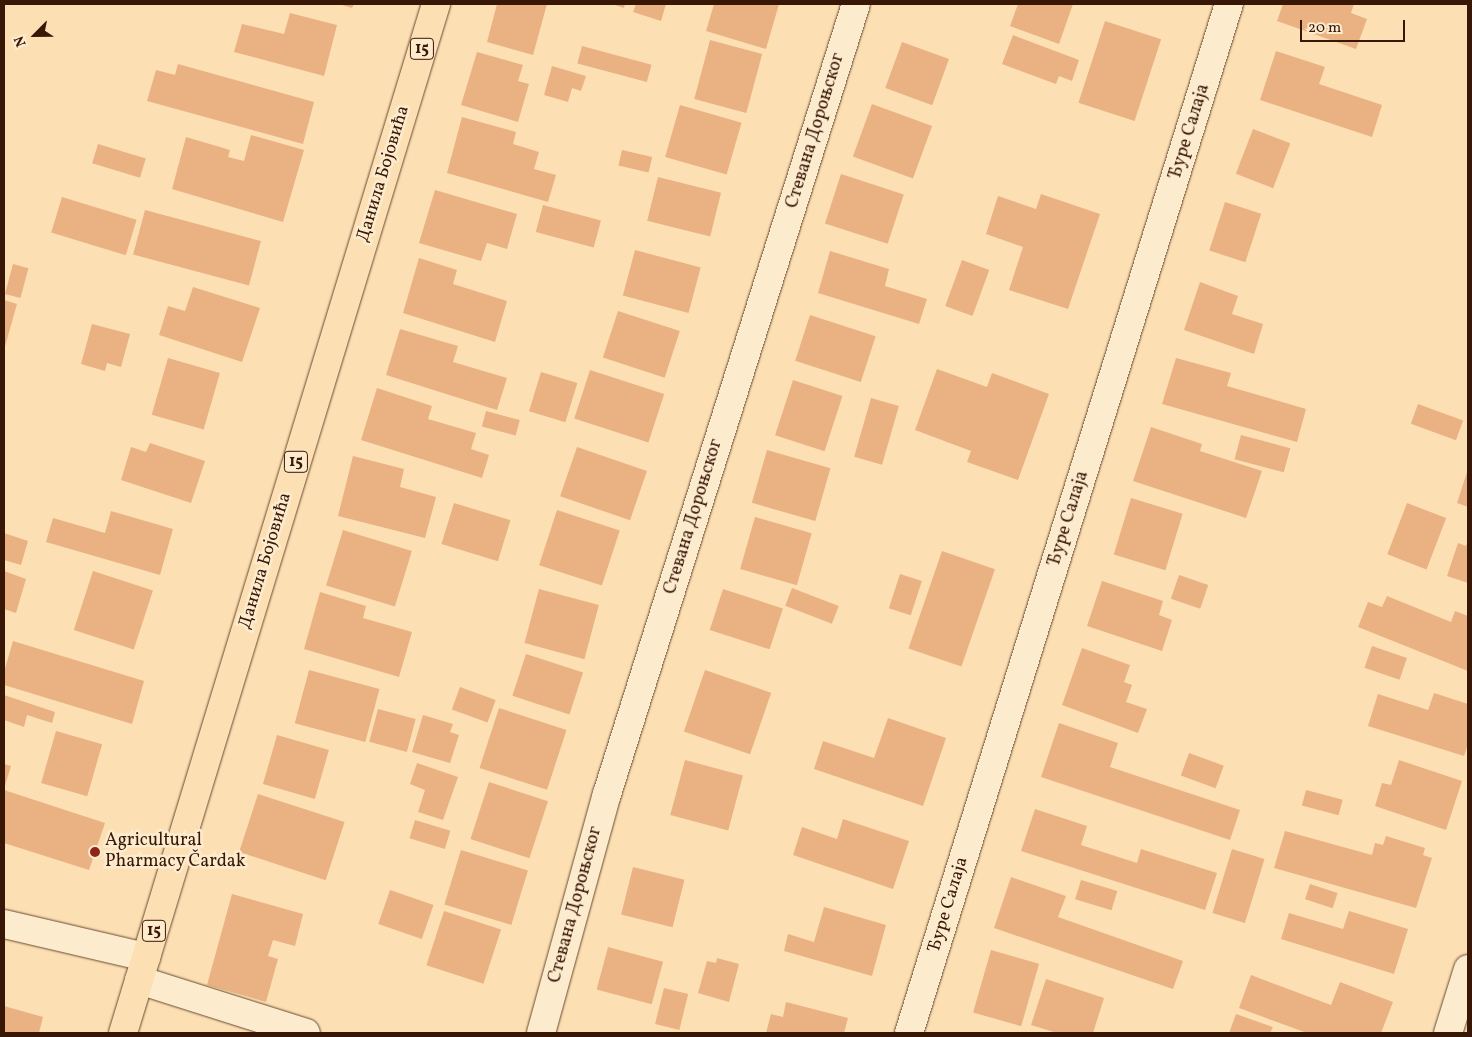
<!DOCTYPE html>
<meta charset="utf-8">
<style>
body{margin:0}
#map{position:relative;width:1472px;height:1037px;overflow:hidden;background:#fce0b3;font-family:Vollkorn,serif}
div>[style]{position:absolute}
.building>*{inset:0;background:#eab183;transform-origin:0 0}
.roads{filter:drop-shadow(0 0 1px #694932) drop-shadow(0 0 1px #694932)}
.street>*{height:28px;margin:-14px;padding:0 14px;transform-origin:14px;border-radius:14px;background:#fdebce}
.primary>*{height:28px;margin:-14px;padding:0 14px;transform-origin:14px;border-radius:14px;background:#fce0b3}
.dots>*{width:14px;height:14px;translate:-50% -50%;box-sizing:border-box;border:2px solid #fdebce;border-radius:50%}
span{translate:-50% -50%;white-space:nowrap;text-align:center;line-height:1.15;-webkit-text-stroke:5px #fdebce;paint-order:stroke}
.shield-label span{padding:1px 4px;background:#fdebce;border:1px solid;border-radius:4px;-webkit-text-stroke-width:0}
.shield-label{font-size:16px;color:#381707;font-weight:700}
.street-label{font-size:18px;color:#381707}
.poi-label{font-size:18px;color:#381707}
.left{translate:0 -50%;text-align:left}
.frame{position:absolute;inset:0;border:5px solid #381707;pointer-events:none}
.north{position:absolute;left:10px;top:10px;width:50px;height:50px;-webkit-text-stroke:4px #fdebce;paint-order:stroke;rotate:247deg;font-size:14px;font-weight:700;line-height:20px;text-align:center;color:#381707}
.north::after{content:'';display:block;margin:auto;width:18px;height:22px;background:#381707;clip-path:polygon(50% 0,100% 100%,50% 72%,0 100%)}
.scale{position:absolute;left:1300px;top:20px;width:105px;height:22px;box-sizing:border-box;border:2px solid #381707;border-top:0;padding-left:6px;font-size:15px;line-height:18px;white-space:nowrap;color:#381707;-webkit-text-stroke:4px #fdebce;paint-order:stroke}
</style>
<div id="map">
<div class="building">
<div style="clip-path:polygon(339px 4px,354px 4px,352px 8px)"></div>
<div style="clip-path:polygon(497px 4px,547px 4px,533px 55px,487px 42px)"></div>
<div style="clip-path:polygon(612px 4px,625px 4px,624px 8px)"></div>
<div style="clip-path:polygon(636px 4px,666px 4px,661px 21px,633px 12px)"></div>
<div style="clip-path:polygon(714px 4px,779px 4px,766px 49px,706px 31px)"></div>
<div style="clip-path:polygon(1018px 4px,1073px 4px,1059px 44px,1010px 26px)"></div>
<div style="clip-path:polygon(1283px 4px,1354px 4px,1351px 13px,1367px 19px,1356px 49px,1277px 21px)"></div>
<div style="clip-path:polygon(290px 13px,337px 25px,324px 76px,234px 52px,242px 24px,284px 34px)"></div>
<div style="left:1105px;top:21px;width:59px;height:86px;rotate:18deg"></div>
<div style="clip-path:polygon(1013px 35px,1079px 60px,1072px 81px,1059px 76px,1056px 84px,1002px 64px)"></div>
<div style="left:710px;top:40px;width:54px;height:61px;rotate:15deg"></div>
<div style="left:902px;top:42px;width:50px;height:49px;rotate:20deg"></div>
<div style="left:582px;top:46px;width:72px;height:18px;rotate:15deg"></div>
<div style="clip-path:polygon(1276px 51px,1325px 67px,1319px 84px,1382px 105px,1372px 137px,1260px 100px)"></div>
<div style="clip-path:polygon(477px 52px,523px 65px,518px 81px,529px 84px,518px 122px,461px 105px)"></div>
<div style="clip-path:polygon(178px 64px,314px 102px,303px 144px,147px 101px,156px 70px,175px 75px)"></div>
<div style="clip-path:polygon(552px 66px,586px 76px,581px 91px,572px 88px,568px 102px,544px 95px)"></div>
<div style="left:872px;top:104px;width:64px;height:56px;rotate:20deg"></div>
<div style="left:680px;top:105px;width:64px;height:54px;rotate:16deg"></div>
<div style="clip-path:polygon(462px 117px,516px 132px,513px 144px,539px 152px,534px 169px,556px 175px,548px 202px,447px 173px)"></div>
<div style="left:1253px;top:129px;width:40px;height:48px;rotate:21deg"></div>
<div style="clip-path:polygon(251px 135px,304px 150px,283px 222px,172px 189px,186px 137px,230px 150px,228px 157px,244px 161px)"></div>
<div style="left:98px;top:144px;width:50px;height:20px;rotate:17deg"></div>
<div style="left:622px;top:150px;width:31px;height:16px;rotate:13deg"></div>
<div style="left:841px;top:174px;width:66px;height:52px;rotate:18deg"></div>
<div style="left:658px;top:177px;width:65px;height:45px;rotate:14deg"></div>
<div style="clip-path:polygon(435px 190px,517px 214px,507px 249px,487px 243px,481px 261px,419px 243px)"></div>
<div style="clip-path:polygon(1041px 194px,1100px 214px,1068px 309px,1009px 290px,1023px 247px,986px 234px,998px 196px,1036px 209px)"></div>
<div style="left:62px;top:197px;width:78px;height:37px;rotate:17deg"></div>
<div style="left:1225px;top:202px;width:38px;height:51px;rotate:18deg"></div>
<div style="left:543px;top:205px;width:60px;height:28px;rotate:15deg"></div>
<div style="left:145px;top:210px;width:120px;height:46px;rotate:15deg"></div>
<div style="left:635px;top:250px;width:68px;height:47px;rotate:15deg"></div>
<div style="clip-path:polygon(830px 251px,889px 269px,885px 286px,927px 299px,919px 324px,818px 293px)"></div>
<div style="clip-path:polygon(419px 258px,457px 270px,453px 284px,507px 301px,495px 342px,403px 313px)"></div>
<div style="left:962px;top:260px;width:29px;height:49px;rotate:20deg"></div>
<div style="left:13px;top:264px;width:16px;height:31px;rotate:15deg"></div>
<div style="clip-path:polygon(1200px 282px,1238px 296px,1232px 314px,1263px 324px,1254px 354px,1184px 330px)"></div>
<div style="clip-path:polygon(193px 287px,260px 308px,242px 362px,159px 335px,168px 306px,185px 311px)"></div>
<div style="clip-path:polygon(4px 300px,17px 304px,4px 350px)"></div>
<div style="left:618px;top:311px;width:65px;height:49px;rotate:18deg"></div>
<div style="left:810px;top:315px;width:69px;height:48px;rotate:18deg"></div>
<div style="clip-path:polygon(92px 324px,130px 334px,121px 367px,107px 363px,105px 371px,81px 364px)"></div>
<div style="clip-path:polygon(400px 329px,458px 346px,453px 362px,507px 378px,497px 410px,386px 375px)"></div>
<div style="left:168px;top:358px;width:54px;height:59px;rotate:16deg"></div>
<div style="clip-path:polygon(1176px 358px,1231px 373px,1227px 386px,1306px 409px,1297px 442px,1162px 404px)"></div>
<div style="clip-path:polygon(937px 369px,987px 387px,992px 373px,1049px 394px,1018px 480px,967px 462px,971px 451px,915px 430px)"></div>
<div style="left:590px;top:370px;width:78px;height:51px;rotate:18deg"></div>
<div style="left:541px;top:372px;width:38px;height:41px;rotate:17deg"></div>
<div style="left:793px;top:380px;width:52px;height:58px;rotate:18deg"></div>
<div style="clip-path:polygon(377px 388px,432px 406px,428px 419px,476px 433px,471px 449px,489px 455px,482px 478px,361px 440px)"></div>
<div style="left:871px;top:398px;width:29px;height:61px;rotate:16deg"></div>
<div style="left:1418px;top:404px;width:48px;height:21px;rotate:20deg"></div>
<div style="left:486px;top:411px;width:35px;height:16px;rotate:15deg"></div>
<div style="clip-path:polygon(1151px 427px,1202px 444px,1200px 451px,1262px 471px,1246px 518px,1133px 481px)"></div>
<div style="left:1241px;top:435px;width:51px;height:25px;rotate:15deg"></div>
<div style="clip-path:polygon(150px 443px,205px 461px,191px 503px,121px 480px,131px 447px,146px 452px)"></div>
<div style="left:577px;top:447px;width:74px;height:52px;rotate:19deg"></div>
<div style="left:767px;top:450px;width:66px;height:55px;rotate:16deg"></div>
<div style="clip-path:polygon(353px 456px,404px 469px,400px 487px,436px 497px,425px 538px,338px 516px)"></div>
<div style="clip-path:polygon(1468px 469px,1468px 507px,1457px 503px)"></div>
<div style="left:1131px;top:498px;width:54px;height:59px;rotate:17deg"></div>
<div style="left:454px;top:503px;width:59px;height:43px;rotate:17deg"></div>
<div style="left:1407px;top:503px;width:42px;height:55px;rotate:21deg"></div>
<div style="left:557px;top:510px;width:66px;height:58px;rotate:18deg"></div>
<div style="clip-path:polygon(111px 511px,173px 529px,160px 575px,46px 542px,53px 518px,105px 533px)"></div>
<div style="left:755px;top:517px;width:59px;height:54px;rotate:16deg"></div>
<div style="left:343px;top:530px;width:72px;height:58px;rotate:17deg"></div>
<div style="clip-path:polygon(4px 533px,28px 541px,21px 565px,4px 560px)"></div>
<div style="clip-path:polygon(1468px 540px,1468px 583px,1447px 576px,1458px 543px,1466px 546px)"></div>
<div style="left:942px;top:551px;width:56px;height:103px;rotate:19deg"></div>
<div style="clip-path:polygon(4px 571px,26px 579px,16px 613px,4px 609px)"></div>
<div style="left:93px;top:571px;width:63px;height:62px;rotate:18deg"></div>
<div style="left:900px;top:574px;width:23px;height:36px;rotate:18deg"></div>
<div style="left:1179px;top:575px;width:31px;height:25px;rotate:19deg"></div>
<div style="clip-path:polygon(1102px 581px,1163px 601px,1159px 615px,1172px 620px,1162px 651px,1087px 626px)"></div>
<div style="left:792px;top:588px;width:50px;height:19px;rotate:21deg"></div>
<div style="left:539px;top:589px;width:62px;height:56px;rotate:15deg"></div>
<div style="left:723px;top:589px;width:63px;height:43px;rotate:18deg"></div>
<div style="clip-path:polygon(320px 592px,366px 606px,363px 618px,412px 632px,399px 677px,304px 649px)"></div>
<div style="clip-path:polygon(1387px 596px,1451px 622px,1455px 611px,1468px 616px,1468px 671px,1358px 627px,1368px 602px,1382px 607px)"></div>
<div style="clip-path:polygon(13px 641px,144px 681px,132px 724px,4px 685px,4px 672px)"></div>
<div style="left:1372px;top:646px;width:37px;height:23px;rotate:19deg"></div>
<div style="clip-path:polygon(1082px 648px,1130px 665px,1124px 682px,1132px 685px,1126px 702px,1147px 709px,1138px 733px,1062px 705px)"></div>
<div style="left:526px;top:654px;width:60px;height:44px;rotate:18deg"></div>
<div style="left:309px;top:670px;width:73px;height:55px;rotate:15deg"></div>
<div style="left:705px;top:670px;width:70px;height:65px;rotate:19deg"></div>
<div style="left:460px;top:687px;width:38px;height:24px;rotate:20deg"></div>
<div style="clip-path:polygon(1434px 693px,1468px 704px,1468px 744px,1464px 756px,1368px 726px,1378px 694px,1428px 710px)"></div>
<div style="clip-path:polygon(4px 695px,55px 712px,52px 723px,27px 715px,24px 727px,4px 720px)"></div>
<div style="left:499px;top:708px;width:71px;height:63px;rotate:18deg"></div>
<div style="left:378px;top:709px;width:39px;height:34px;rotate:15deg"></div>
<div style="clip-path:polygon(423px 715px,453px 724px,450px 732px,459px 735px,450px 763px,412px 752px)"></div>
<div style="clip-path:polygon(888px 718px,946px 738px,923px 806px,814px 769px,823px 741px,874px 758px)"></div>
<div style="clip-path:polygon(1059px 723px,1118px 743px,1110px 767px,1240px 810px,1230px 840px,1041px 777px)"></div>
<div style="left:56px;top:731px;width:48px;height:54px;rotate:16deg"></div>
<div style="left:277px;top:735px;width:54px;height:51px;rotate:16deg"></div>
<div style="left:1189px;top:753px;width:37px;height:24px;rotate:20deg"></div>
<div style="left:685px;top:760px;width:60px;height:57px;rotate:15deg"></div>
<div style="clip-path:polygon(1399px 760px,1462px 781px,1446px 830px,1375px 806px,1382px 783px,1391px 785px)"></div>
<div style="clip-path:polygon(417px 763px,458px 777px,443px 820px,418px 812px,425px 790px,410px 784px)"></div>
<div style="clip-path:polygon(4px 764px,11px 766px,4px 789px)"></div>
<div style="left:489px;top:782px;width:62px;height:60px;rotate:18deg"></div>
<div style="clip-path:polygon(4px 790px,105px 823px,89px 870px,4px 843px)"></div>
<div style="left:1306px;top:790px;width:38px;height:16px;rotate:15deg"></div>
<div style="left:258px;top:794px;width:91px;height:61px;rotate:18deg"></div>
<div style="clip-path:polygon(1035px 809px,1087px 826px,1081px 845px,1137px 863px,1141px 849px,1217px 873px,1205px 910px,1021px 851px)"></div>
<div style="clip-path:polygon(843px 819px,909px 841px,893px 889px,793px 855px,802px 827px,837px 839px)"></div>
<div style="left:415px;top:820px;width:37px;height:19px;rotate:17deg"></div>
<div style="clip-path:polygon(1285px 831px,1372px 855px,1375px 843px,1383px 845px,1386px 836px,1425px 848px,1423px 855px,1432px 858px,1416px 908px,1274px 868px)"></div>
<div style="left:1232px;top:849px;width:34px;height:67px;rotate:17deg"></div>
<div style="left:461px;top:850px;width:70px;height:57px;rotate:17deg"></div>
<div style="left:633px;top:867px;width:53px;height:49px;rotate:14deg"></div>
<div style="clip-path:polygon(1011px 877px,1066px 896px,1058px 917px,1183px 961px,1173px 989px,994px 928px)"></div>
<div style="left:1081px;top:880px;width:38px;height:20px;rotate:17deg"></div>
<div style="left:1310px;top:884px;width:29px;height:16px;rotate:18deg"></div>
<div style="left:390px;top:890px;width:46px;height:36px;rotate:19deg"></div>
<div style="clip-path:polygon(232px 894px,303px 914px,295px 946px,273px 940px,268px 956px,278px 959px,266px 1002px,207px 985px)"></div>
<div style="clip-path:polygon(824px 907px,886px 925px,872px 976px,784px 951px,788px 934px,814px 942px)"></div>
<div style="left:444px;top:911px;width:60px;height:57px;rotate:18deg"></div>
<div style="clip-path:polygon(1349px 911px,1408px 929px,1394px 974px,1281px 939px,1289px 913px,1343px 929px)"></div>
<div style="left:608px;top:947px;width:57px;height:44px;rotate:15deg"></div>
<div style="left:991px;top:950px;width:50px;height:65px;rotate:16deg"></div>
<div style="clip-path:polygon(717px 958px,739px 964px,729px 1002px,698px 993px,707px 961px,716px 963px)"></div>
<div style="clip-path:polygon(1251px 975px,1331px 1005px,1340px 982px,1393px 1002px,1381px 1033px,1307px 1033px,1239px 1008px)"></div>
<div style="clip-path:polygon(1046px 979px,1104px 998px,1093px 1033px,1057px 1033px,1031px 1025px)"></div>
<div style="left:664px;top:988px;width:25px;height:37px;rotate:14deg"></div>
<div style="clip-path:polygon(786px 1002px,848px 1018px,844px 1033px,766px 1033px,771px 1014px,783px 1017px)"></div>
<div style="clip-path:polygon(4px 1006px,43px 1017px,39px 1033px,4px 1033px)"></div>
<div style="clip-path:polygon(1236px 1014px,1273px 1027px,1270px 1033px,1229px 1033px)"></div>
</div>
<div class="roads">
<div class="street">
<div style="left:4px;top:924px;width:146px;rotate:13.1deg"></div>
<div style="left:139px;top:980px;width:175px;rotate:17.6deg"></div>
<div style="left:541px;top:1033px;width:248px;rotate:-74.6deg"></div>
<div style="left:607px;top:794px;width:828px;rotate:-72.51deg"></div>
<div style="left:909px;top:1033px;width:1078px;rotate:-72.73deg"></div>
<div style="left:1448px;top:1033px;width:67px;rotate:-72.6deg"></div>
</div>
<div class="primary">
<div style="left:123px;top:1033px;width:1076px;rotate:-73.08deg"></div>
</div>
</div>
<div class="dots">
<div style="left:95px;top:852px;background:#8f2418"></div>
</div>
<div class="shield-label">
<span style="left:422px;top:49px">15</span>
<span style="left:296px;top:462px">15</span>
<span style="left:154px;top:931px">15</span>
</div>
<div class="street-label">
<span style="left:816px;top:131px;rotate:-73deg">Стевана Дороњског</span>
<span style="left:1190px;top:132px;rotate:-73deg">Ђуре Салаја</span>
<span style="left:384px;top:174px;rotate:-73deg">Данила Бојовића</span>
<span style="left:694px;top:517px;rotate:-73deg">Стевана Дороњског</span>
<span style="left:1069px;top:519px;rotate:-73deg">Ђуре Салаја</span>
<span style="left:266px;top:561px;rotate:-73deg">Данила Бојовића</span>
<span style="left:576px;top:905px;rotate:-75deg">Стевана Дороњског</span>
<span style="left:949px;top:905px;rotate:-73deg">Ђуре Салаја</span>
</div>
<div class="poi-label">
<span class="left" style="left:105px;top:852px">Agricultural<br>Pharmacy Čardak</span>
</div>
<div class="frame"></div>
<div class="north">N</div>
<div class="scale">20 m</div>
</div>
